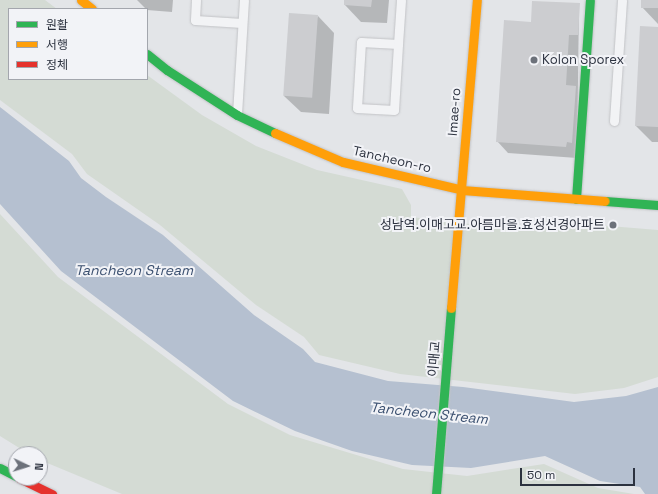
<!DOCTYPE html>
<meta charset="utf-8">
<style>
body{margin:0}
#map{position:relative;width:658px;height:494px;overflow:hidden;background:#e3e5e8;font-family:"Space Grotesk","Noto Sans KR",sans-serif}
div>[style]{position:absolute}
.green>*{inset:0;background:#d4dbd4}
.water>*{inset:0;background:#b5c0d0}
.shadow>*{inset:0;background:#0003}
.building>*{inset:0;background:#cccdd0;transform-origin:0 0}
.roads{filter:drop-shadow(0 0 1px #c2c3c6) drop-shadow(0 0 1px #c2c3c6)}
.lane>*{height:9px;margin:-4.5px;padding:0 4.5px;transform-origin:4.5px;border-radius:4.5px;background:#f2f3f5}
.fast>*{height:9px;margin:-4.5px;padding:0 4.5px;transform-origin:4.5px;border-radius:4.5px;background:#30b455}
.slow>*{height:9px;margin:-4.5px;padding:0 4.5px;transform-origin:4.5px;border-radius:4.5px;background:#ff9f0a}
.jam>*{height:9px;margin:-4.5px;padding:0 4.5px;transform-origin:4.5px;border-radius:4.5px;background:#e5322d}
.dots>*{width:11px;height:11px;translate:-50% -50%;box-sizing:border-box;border:2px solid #f2f3f7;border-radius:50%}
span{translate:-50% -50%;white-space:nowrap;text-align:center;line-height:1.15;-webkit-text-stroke:4px #f2f3f7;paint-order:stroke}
.poi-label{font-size:13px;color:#2c323f}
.left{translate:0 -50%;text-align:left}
.right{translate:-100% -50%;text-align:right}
.street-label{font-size:13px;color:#2c323f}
.water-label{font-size:14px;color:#3a4f6f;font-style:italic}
.legend{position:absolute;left:8px;top:8px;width:140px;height:72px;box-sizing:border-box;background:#f2f3f7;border:1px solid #a3a6ad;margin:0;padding:5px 7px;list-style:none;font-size:12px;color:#2c323f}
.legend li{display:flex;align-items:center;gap:8px;height:20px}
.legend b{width:20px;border:1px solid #a3a6ad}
.north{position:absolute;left:8px;top:446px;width:40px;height:40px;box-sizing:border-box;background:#f2f3f7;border:1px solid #a3a6ad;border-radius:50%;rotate:94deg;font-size:11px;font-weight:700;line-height:16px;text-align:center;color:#2c323f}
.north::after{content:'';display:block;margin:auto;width:14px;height:18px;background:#6c717a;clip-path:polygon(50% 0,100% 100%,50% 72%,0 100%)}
.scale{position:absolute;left:520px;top:468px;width:115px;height:18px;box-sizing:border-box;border:2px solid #2c323f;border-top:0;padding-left:5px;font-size:12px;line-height:14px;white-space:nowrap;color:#2c323f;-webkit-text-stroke:3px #f2f3f7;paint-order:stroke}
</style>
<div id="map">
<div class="green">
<div style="clip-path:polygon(0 0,45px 0,57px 9px,9px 9px,9px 79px,147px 79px,147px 75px,202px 115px,256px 146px,317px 170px,402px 189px,411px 205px,411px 217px,528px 231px,536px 220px,658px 230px,658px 377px,624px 388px,575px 394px,400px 374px,319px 355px,304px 337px,256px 305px,160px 225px,87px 174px,72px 154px,0 100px)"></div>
<div style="clip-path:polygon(0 214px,58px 277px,228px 404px,290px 435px,403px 469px,467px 476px,544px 464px,598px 488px,634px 494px,122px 494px,40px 460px,40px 454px,29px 454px,0 436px)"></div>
</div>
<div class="water">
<div style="clip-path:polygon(0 107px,69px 161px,81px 178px,106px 197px,163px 235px,254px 315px,303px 349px,315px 362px,388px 381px,463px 387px,574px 402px,626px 396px,658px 387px,658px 494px,645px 494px,640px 487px,600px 481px,545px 456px,471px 468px,412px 465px,352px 451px,295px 431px,233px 401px,61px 271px,0 204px)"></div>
</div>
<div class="shadow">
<div style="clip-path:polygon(137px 0,173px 0,172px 12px,147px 10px)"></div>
<div style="clip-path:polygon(345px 0,389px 0,387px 23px,361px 22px,345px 5px)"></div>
<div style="clip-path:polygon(642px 0,658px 0,658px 24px,642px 7px)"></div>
<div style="clip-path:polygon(579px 4px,577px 158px,508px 153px,497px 141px,534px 23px)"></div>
<div style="clip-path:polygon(318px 16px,334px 33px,329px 114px,301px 112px,284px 96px)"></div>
<div style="clip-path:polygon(658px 28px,658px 142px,652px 142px,636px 126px)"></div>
</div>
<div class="building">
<div style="clip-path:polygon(344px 0,372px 0,371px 7px,344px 5px)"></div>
<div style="left:641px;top:0;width:17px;height:8px"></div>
<div style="clip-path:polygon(532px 1px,580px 3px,578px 35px,569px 35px,566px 85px,576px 86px,572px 143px,567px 142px,566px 147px,496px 142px,504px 20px,531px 22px)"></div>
<div style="left:289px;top:13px;width:29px;height:83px;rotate:4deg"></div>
<div style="clip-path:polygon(640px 26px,658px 27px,658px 127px,635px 126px)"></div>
</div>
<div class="roads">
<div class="lane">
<div style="left:196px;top:0;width:20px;rotate:93deg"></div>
<div style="left:195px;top:20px;width:47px;rotate:3.7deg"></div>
<div style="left:398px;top:44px;width:37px;rotate:-177deg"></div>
<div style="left:361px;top:42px;width:66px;rotate:93.5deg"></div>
<div style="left:357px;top:108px;width:37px;rotate:3deg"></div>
<div style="left:394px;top:110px;width:66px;rotate:-86.5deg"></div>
<div style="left:398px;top:44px;width:44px;rotate:-86.1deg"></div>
<div style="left:237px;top:114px;width:114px;rotate:-86.5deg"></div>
<div style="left:614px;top:121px;width:121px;rotate:-86.2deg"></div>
</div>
<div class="fast">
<div style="left:147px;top:54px;width:26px;rotate:39deg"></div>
<div style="left:167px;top:70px;width:83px;rotate:32.7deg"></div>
<div style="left:237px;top:115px;width:42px;rotate:25.3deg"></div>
<div style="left:576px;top:199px;width:199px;rotate:-86deg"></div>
<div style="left:605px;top:201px;width:53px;rotate:4.3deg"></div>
<div style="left:0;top:468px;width:18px;rotate:27deg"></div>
<div style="left:436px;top:494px;width:187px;rotate:-85.4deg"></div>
</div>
<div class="slow">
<div style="left:81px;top:0;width:14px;rotate:39deg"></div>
<div style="left:275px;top:133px;width:74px;rotate:23.1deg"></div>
<div style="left:343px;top:162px;width:123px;rotate:13.1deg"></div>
<div style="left:463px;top:190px;width:142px;rotate:4.4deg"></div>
<div style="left:451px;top:308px;width:309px;rotate:-85.2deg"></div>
</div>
<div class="jam">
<div style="left:19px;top:478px;width:37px;rotate:26deg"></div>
</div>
</div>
<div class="dots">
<div style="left:534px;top:60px;background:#6c717a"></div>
<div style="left:613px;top:225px;background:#6c717a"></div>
</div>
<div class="poi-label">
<span class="left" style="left:542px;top:60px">Kolon Sporex</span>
<span class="right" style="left:605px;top:225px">성남역.이매고교.아름마을.효성선경아파트</span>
</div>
<div class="street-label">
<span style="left:455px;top:112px;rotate:-86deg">Imae-ro</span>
<span style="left:392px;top:160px;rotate:13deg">Tancheon-ro</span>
<span style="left:435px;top:359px;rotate:-85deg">이매교</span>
</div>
<div class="water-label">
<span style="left:134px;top:270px">Tancheon Stream</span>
<span style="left:429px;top:413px;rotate:6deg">Tancheon Stream</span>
</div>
<ul class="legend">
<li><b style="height:5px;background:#30b455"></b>원활</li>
<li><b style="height:5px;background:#ff9f0a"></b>서행</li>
<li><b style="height:5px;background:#e5322d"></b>정체</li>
</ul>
<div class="north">N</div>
<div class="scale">50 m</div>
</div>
